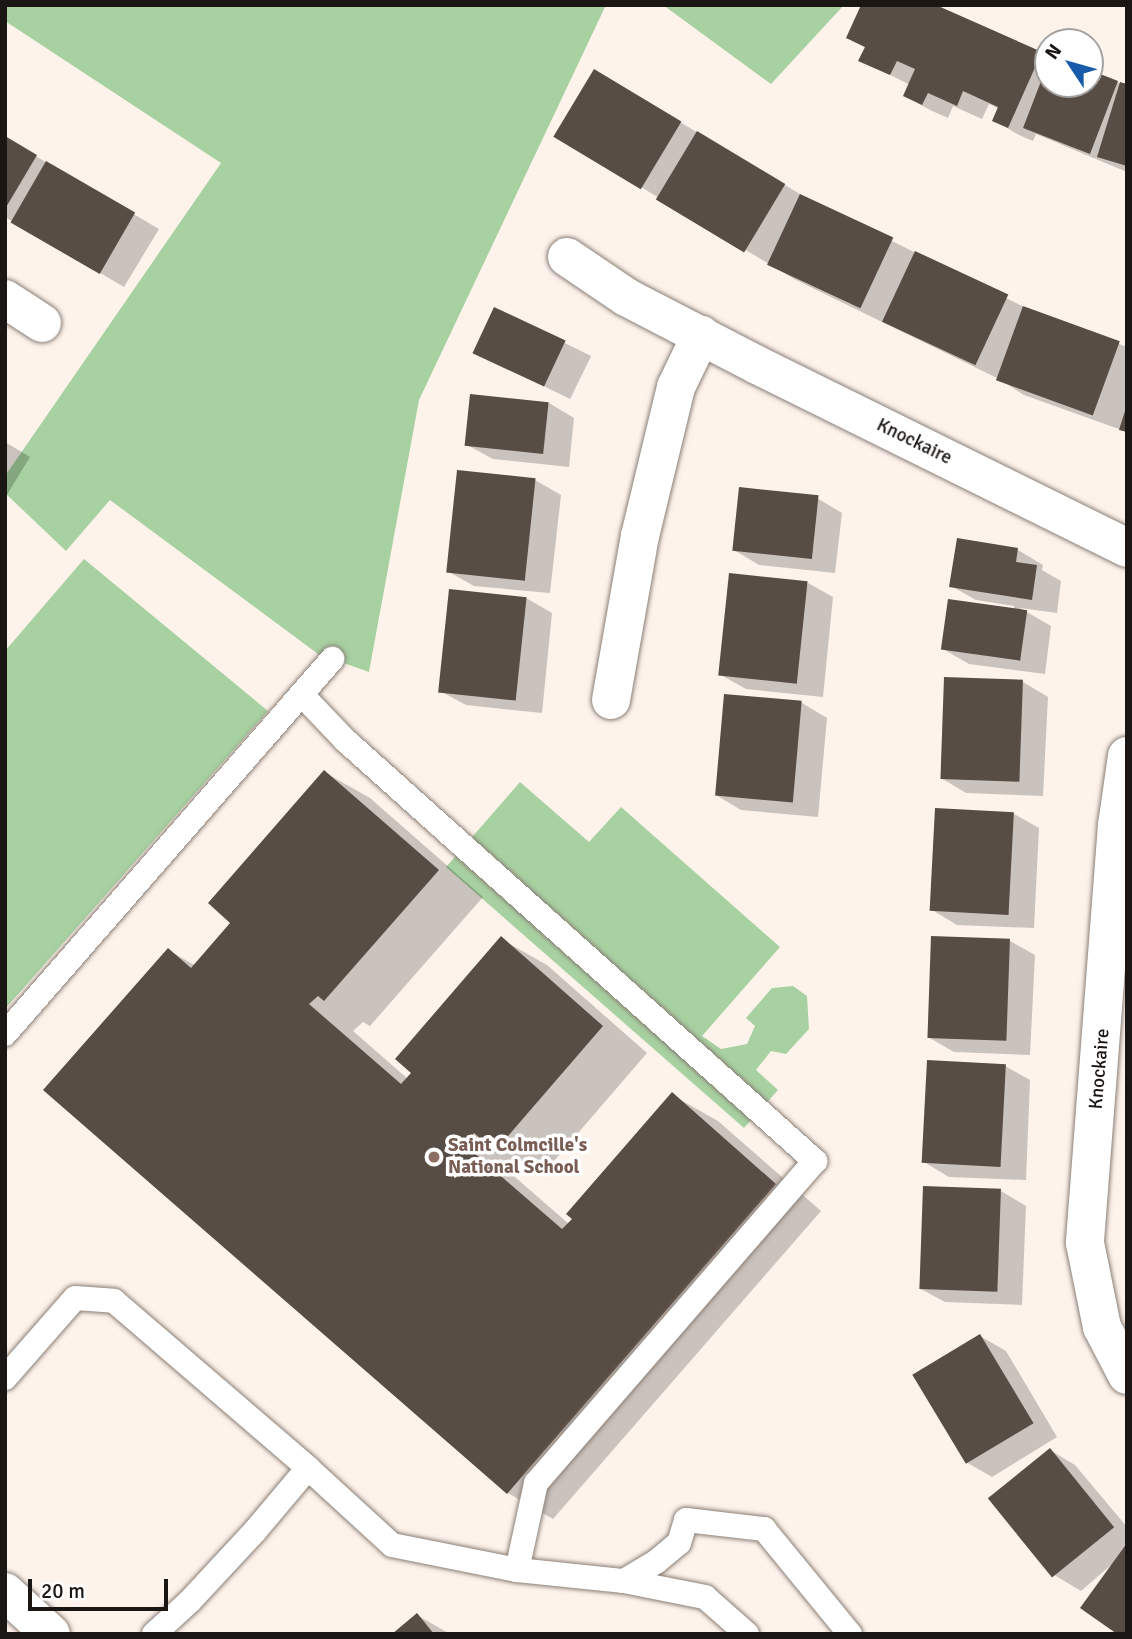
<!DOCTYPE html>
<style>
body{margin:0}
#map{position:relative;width:1132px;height:1639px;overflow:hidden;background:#fdf3eb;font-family:Signika,sans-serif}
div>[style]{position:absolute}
.green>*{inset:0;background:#a7d1a1}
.shadow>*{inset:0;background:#0003;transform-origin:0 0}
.building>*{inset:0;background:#584d45;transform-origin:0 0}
.roads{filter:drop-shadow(0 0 2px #8a7f76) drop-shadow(0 0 2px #8a7f76)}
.service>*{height:24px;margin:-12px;padding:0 12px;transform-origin:12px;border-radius:12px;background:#fff}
.minor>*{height:38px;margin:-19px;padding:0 19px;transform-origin:19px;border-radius:19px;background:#fff}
.dots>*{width:19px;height:19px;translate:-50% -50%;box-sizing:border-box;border:4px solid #fff;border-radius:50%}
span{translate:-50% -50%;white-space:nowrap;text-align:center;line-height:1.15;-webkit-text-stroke:7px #fff;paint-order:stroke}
.street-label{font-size:19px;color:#1a1613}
.education-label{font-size:19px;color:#785e54;font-weight:700}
.left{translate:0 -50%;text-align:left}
.frame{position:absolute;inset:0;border:7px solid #1a1613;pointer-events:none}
.north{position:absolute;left:1034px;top:28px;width:70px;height:70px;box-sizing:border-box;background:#fff;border:2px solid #a3a2a1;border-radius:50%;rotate:306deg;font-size:19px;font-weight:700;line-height:28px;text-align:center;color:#1a1613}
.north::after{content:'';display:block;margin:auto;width:24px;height:32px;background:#185bab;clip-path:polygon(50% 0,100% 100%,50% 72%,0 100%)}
.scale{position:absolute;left:28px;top:1579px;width:140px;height:32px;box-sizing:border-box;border:4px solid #1a1613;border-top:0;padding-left:9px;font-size:21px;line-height:24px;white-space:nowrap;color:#1a1613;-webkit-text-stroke:5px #fff;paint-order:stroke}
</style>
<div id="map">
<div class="green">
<div style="clip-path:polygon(5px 5px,606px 5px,419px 400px,369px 672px,318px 654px,110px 500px,66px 551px,5px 493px,5px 476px,221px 163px,5px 21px)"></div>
<div style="clip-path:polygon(663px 5px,844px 5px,771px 84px)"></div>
<div style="clip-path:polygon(84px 559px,268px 711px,5px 1009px,5px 651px)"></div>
<div style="clip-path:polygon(520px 782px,589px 842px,621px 807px,780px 947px,702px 1036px,721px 1049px,747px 1044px,755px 1026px,746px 1018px,772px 988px,793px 986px,807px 996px,809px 1029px,786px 1054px,771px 1051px,756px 1070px,778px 1090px,744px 1128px,446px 867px)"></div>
</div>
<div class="shadow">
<div style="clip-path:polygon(848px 38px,1041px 53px,1048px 57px,1048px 84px,1090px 84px,1090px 72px,1127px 86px,1127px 172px,1036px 134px,1033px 141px,1019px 135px,994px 120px,999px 109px,989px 104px,982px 119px,953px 106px,948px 118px,930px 110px,905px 96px,910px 85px,861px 60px,866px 48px)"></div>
<div style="clip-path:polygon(595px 71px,810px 200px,1032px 311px,1127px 347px,1127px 432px,1024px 395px,999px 379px,794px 279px,556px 136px)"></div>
<div style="clip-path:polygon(5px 138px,159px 229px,124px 287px,5px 217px)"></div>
<div style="left:495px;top:309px;width:107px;height:48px;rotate:26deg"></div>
<div style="clip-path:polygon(549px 403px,574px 418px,569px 467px,493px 459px,467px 445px)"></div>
<div style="clip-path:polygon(5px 442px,30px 457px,5px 498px)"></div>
<div style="clip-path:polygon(535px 480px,561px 495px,550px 593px,474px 586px,449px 572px)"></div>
<div style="clip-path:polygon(817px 498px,842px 513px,835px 573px,759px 565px,734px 550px)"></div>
<div style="clip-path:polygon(1018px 550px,1043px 565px,1042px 570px,1061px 581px,1057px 613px,1020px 608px,1051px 626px,1045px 674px,969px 664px,943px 649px,1014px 610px,1014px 606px,976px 600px,951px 586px)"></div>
<div style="clip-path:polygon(808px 583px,833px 597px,823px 697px,746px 689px,721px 675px)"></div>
<div style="clip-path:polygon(526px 598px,552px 613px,542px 713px,466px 705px,440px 691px)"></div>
<div style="clip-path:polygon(1023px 682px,1048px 697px,1043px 796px,966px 793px,941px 778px)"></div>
<div style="clip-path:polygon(726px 696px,802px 703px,827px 718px,818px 817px,741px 810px,716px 795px)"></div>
<div style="clip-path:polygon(324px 772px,370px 798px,483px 897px,370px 1026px,363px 1022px,353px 1031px,408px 1079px,501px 939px,547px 965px,647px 1053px,541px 1176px,517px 1162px,508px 1171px,569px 1224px,672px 1095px,718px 1121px,821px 1211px,553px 1519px,508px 1493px,168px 950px,196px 966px,233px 923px)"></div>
<div style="clip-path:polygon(1014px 814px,1039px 828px,1034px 928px,957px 925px,932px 910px)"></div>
<div style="clip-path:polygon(1010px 941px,1035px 955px,1030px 1055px,954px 1052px,928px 1037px)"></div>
<div style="clip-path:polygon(1005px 1066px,1030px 1080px,1026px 1180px,949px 1177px,924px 1162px)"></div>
<div style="clip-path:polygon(1001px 1191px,1026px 1206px,1022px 1305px,945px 1302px,919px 1288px)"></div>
<div style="clip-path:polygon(980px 1336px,1006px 1351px,1057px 1437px,992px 1477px,966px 1462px)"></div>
<div style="clip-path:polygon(1050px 1450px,1075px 1465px,1127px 1527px,1127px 1634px,1111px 1565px,1081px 1591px,1056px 1576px,991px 1499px)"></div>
<div style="clip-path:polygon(417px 1615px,450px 1634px,394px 1634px)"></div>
</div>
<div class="building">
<div style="clip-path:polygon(861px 5px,936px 5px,1042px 52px,1008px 128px,992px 121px,998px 107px,963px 91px,957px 106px,928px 93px,922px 105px,903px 96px,915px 69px,897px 61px,890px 75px,858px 61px,865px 47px,846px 38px)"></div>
<div style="clip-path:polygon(1048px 63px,1048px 84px,1090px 84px,1090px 70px,1118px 81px,1090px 154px,1023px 128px)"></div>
<div style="left:594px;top:69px;width:102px;height:79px;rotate:31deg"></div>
<div style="clip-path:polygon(1120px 82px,1127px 84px,1127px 166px,1097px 157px)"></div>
<div style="left:697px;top:131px;width:103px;height:80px;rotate:31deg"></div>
<div style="clip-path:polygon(5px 136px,37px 155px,5px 209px)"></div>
<div style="left:46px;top:161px;width:103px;height:71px;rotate:30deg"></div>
<div style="left:800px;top:194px;width:103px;height:78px;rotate:25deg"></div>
<div style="left:915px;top:251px;width:103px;height:78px;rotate:25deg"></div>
<div style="left:1023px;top:306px;width:103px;height:79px;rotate:20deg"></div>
<div style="left:494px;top:307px;width:79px;height:51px;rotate:25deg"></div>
<div style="left:470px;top:394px;width:79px;height:52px;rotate:6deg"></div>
<div style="clip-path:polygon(1126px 408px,1127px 408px,1127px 432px,1119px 430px)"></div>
<div style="left:457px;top:470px;width:79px;height:103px;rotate:6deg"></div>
<div style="left:739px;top:487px;width:80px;height:64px;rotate:6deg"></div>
<div style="clip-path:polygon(957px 538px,1018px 548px,1016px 562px,1037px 565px,1032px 600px,949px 587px)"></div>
<div style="left:729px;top:573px;width:79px;height:103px;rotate:6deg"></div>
<div style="left:449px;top:589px;width:78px;height:104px;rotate:6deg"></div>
<div style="left:948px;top:599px;width:80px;height:51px;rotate:8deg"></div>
<div style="left:944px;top:677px;width:79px;height:102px;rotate:2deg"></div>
<div style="left:724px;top:694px;width:78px;height:102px;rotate:5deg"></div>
<div style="clip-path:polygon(324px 770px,439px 870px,324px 1001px,318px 996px,309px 1004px,401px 1084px,411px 1073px,395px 1059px,501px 936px,603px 1026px,495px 1151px,474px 1133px,464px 1144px,562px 1229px,572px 1219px,566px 1214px,672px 1092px,776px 1184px,507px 1494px,43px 1090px,168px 948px,191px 968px,230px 923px,208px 903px)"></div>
<div style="left:935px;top:808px;width:79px;height:103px;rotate:3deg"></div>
<div style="left:931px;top:936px;width:79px;height:102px;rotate:2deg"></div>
<div style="left:927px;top:1060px;width:79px;height:103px;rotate:3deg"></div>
<div style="left:923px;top:1186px;width:78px;height:103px;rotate:2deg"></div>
<div style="left:980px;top:1334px;width:104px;height:79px;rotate:59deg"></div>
<div style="left:1050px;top:1448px;width:102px;height:80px;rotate:51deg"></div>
<div style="clip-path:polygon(1127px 1543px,1127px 1634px,1117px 1634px,1080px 1608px)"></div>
<div style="clip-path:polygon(417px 1613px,434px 1634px,392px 1634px)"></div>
</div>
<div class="roads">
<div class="service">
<div style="left:302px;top:695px;width:64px;rotate:46.3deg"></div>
<div style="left:346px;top:741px;width:630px;rotate:41.85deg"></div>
<div style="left:815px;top:1161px;width:426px;rotate:130.9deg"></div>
<div style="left:536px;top:1483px;width:89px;rotate:102.3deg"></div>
<div style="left:5px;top:1034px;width:498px;rotate:-48.9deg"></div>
<div style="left:5px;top:1378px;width:106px;rotate:-48.8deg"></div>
<div style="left:75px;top:1298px;width:39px;rotate:4deg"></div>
<div style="left:114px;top:1301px;width:256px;rotate:40.7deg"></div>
<div style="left:308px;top:1468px;width:82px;rotate:130.1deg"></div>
<div style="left:255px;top:1531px;width:96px;rotate:132.9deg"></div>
<div style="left:190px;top:1601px;width:49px;rotate:137.5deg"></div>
<div style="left:308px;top:1468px;width:114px;rotate:42.5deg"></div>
<div style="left:392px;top:1545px;width:127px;rotate:11.3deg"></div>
<div style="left:517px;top:1570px;width:108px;rotate:5.9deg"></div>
<div style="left:624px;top:1581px;width:83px;rotate:11.2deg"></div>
<div style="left:705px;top:1597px;width:56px;rotate:41.4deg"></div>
<div style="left:624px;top:1581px;width:37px;rotate:-31deg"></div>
<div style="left:656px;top:1562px;width:30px;rotate:-40deg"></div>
<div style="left:679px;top:1543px;width:24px;rotate:-73deg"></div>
<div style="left:686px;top:1520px;width:79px;rotate:6.6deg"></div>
<div style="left:764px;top:1529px;width:136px;rotate:50.7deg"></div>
</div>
<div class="minor">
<div style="left:567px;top:257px;width:71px;rotate:34.1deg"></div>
<div style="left:626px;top:297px;width:148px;rotate:27.4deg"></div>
<div style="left:757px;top:365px;width:413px;rotate:26.3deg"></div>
<div style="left:5px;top:299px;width:44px;rotate:33deg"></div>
<div style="left:611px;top:700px;width:167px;rotate:-80deg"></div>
<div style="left:640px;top:536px;width:153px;rotate:-76.4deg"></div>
<div style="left:676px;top:387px;width:58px;rotate:-64.3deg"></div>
<div style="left:1127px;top:756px;width:70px;rotate:98.2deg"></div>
<div style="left:1117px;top:825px;width:419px;rotate:94.4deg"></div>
<div style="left:1085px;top:1243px;width:86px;rotate:78.6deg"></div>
<div style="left:1102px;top:1327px;width:54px;rotate:62.5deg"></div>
<div style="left:5px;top:1592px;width:62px;rotate:42.4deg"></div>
</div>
</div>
<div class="dots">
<div style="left:434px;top:1157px;background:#8d6e63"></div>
</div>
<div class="street-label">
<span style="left:914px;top:442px;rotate:26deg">Knockaire</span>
<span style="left:1100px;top:1069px;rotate:-85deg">Knockaire</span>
</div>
<div class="education-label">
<span class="left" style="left:448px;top:1157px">Saint Colmcille's<br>National School</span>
</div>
<div class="frame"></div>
<div class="north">N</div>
<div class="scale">20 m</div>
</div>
